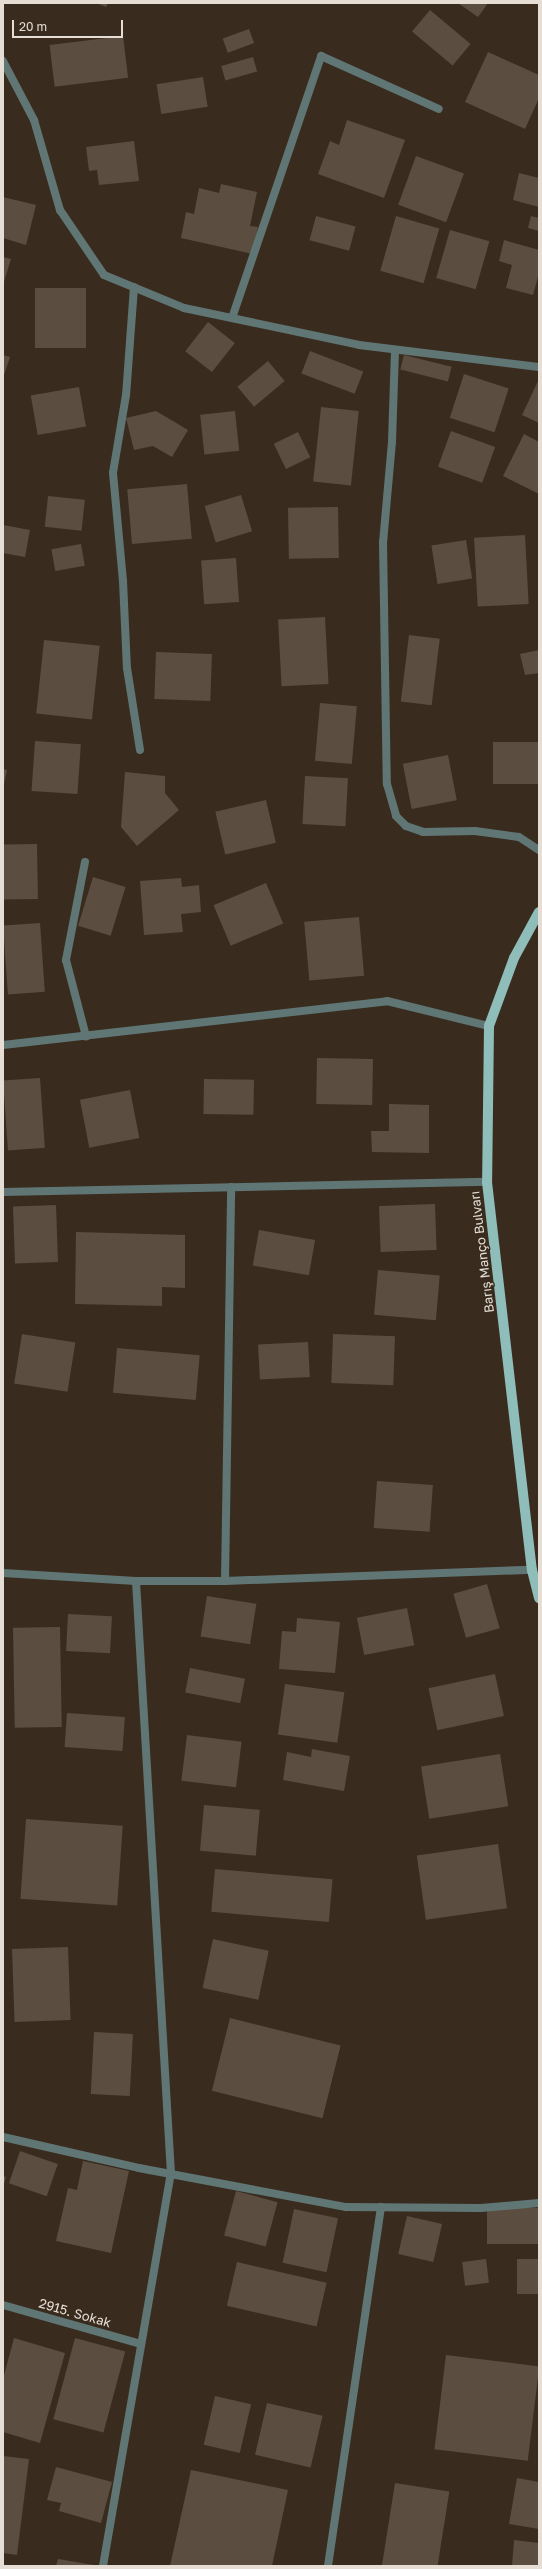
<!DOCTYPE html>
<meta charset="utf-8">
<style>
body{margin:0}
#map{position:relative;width:542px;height:2569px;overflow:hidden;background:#392c1f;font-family:"Golos Text",sans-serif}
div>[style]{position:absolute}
.building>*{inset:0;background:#5b4d3f;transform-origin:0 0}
.service>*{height:8px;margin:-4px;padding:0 4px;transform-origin:4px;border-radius:4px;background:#607675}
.minor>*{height:8px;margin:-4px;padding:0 4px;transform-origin:4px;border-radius:4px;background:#607675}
.primary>*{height:10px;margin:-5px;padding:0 5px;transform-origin:5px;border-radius:5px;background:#8fbdba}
span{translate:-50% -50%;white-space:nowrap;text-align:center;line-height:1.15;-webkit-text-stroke:3px #392c1f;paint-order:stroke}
.street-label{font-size:13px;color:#e6ded5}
.frame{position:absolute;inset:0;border:4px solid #e6ded5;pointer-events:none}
.scale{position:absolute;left:12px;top:20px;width:111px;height:18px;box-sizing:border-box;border:2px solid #e6ded5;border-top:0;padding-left:5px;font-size:12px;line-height:14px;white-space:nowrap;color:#e6ded5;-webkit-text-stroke:3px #392c1f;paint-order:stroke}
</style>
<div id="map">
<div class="building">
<div style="clip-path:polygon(96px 3px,108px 3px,106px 7px)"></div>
<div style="clip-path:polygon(458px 3px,488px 3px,478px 17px)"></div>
<div style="left:430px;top:10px;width:53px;height:28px;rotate:40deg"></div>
<div style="left:249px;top:29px;width:15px;height:28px;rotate:70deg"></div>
<div style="left:123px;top:36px;width:42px;height:74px;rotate:83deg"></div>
<div style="clip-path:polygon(488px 52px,539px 75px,539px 98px,525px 129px,465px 102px)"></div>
<div style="left:253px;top:57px;width:15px;height:33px;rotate:74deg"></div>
<div style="left:203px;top:77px;width:30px;height:47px;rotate:81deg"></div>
<div style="clip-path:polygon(347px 120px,405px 140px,384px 198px,318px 174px,330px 141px,339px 145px)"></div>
<div style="clip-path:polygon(134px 141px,139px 181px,99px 185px,97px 170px,89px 171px,86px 147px)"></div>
<div style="left:416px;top:156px;width:51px;height:52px;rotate:20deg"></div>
<div style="clip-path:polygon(519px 173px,539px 178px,539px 207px,513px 200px)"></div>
<div style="clip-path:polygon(221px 184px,257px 192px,250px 226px,258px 227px,253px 254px,181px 238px,186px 212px,194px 214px,199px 188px,219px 193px)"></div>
<div style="clip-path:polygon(3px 197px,36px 205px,26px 245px,3px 238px)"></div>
<div style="left:316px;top:216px;width:41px;height:25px;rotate:15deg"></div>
<div style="left:396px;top:216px;width:45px;height:57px;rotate:16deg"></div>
<div style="clip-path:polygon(531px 216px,539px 218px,539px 231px,528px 228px)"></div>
<div style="left:450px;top:230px;width:41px;height:50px;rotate:16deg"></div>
<div style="clip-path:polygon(504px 240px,539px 250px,539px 273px,533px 295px,506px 288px,512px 265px,499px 261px)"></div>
<div style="clip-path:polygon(3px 257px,11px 259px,3px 285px)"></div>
<div style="left:35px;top:288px;width:51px;height:60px"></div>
<div style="left:208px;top:322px;width:34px;height:37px;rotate:38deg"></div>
<div style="left:310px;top:351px;width:57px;height:24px;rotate:21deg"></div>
<div style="clip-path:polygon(3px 355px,10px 357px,3px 378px)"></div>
<div style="left:404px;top:355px;width:49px;height:15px;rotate:14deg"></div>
<div style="left:268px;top:361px;width:26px;height:40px;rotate:50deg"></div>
<div style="left:464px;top:374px;width:47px;height:46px;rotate:18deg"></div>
<div style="clip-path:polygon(539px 379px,539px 423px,522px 415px)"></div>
<div style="left:79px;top:387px;width:40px;height:49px;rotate:80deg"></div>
<div style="left:321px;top:407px;width:38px;height:75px;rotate:6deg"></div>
<div style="clip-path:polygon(156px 411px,188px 430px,172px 457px,153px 446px,134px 450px,126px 418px)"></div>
<div style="left:235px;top:411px;width:40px;height:35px;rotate:84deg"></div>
<div style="left:451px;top:431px;width:47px;height:38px;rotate:20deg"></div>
<div style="left:298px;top:432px;width:28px;height:27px;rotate:64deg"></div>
<div style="clip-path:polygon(524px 434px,539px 442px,539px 494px,503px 476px)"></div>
<div style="left:187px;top:484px;width:55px;height:60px;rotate:85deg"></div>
<div style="left:241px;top:495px;width:38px;height:38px;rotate:73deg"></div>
<div style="left:48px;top:496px;width:37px;height:31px;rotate:6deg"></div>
<div style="left:338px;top:507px;width:51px;height:50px;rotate:89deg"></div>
<div style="clip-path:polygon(3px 525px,30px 530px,25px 557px,3px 553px)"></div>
<div style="left:525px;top:535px;width:69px;height:51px;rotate:87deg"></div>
<div style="left:466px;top:540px;width:39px;height:35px;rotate:81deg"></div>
<div style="left:81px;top:544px;width:22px;height:30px;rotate:80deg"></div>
<div style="left:236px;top:558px;width:44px;height:35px;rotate:86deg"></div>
<div style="left:325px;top:617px;width:67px;height:47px;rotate:87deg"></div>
<div style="left:409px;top:635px;width:31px;height:67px;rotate:7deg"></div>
<div style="left:44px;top:640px;width:56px;height:74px;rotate:6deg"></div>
<div style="clip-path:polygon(539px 650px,539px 673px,525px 675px,520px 654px)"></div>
<div style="left:156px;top:652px;width:56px;height:47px;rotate:2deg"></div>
<div style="left:320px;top:703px;width:37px;height:58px;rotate:5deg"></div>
<div style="left:35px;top:741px;width:46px;height:50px;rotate:4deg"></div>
<div style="left:539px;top:742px;width:42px;height:46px;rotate:90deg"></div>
<div style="left:448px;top:755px;width:46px;height:46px;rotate:79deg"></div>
<div style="clip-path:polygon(3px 769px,7px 770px,4px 784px,3px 784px)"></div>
<div style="clip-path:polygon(125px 772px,165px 776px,165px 793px,179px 810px,137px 846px,121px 827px)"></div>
<div style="left:305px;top:776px;width:43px;height:48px;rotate:3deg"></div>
<div style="left:266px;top:800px;width:44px;height:52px;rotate:77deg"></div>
<div style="left:37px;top:844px;width:55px;height:34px;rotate:89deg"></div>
<div style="left:93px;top:877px;width:34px;height:51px;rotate:17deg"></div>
<div style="clip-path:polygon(181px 878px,182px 887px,199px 885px,201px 912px,181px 914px,183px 932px,144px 935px,140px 881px)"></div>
<div style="left:266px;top:883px;width:44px;height:57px;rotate:67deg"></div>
<div style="left:359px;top:917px;width:59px;height:55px;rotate:85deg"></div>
<div style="left:40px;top:923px;width:69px;height:37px;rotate:86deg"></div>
<div style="left:317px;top:1058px;width:56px;height:46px;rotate:1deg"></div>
<div style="left:40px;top:1078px;width:70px;height:37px;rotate:86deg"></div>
<div style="left:204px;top:1079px;width:50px;height:35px;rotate:1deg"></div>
<div style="left:130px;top:1090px;width:49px;height:51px;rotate:79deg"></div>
<div style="clip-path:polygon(389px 1104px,429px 1105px,429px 1153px,372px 1152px,371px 1131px,389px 1131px)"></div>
<div style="left:435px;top:1204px;width:46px;height:56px;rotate:88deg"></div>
<div style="left:56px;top:1205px;width:57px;height:43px;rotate:88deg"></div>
<div style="left:259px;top:1230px;width:57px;height:36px;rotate:10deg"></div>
<div style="clip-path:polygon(76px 1232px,185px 1235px,185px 1288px,162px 1287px,162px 1306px,75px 1304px)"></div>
<div style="left:378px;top:1270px;width:62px;height:45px;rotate:5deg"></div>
<div style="left:22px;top:1334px;width:54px;height:50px;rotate:9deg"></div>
<div style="left:333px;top:1334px;width:62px;height:49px;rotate:2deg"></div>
<div style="left:308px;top:1342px;width:35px;height:50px;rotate:87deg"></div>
<div style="left:117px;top:1348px;width:83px;height:45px;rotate:5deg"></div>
<div style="left:377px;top:1481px;width:56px;height:47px;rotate:4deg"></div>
<div style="left:487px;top:1584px;width:46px;height:35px;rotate:74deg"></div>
<div style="left:207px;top:1596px;width:50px;height:41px;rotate:9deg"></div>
<div style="left:407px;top:1608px;width:38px;height:51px;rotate:79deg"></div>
<div style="left:68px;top:1614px;width:44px;height:37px;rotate:3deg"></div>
<div style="clip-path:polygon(297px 1618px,340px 1622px,335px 1673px,279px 1669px,282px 1631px,296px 1632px)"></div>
<div style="left:60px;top:1627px;width:100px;height:47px;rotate:89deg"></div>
<div style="left:190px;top:1668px;width:56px;height:25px;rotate:11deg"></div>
<div style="left:495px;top:1674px;width:43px;height:68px;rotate:78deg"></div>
<div style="left:285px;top:1684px;width:60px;height:51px;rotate:8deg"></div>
<div style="left:67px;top:1713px;width:58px;height:34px;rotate:4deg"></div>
<div style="left:187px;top:1735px;width:55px;height:46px;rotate:7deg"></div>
<div style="clip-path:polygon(312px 1749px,350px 1756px,344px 1791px,283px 1780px,287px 1752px,311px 1757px)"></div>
<div style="left:500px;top:1754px;width:53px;height:80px;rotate:81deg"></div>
<div style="left:204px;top:1805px;width:56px;height:46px;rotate:5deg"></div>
<div style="left:26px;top:1819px;width:97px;height:80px;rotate:4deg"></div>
<div style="left:498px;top:1844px;width:65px;height:82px;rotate:82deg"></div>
<div style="left:215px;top:1869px;width:118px;height:43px;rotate:5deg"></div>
<div style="left:213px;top:1939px;width:57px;height:50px;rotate:12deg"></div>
<div style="left:68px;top:1947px;width:73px;height:56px;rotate:88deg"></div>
<div style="left:230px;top:2018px;width:114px;height:75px;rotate:14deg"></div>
<div style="left:94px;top:2032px;width:39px;height:62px;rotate:3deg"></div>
<div style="left:20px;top:2151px;width:40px;height:34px;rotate:19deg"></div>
<div style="clip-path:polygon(83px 2161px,129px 2171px,111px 2253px,56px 2241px,68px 2188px,77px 2190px)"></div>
<div style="clip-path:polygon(3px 2176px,6px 2177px,3px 2187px)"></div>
<div style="left:236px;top:2191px;width:43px;height:46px;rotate:15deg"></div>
<div style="left:539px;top:2208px;width:36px;height:52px;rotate:90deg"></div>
<div style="left:294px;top:2209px;width:45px;height:55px;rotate:12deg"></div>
<div style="left:407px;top:2216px;width:36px;height:39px;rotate:13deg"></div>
<div style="left:486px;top:2259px;width:24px;height:24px;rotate:83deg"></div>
<div style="left:539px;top:2259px;width:35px;height:22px;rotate:90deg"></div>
<div style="left:237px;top:2262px;width:92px;height:45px;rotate:13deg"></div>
<div style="clip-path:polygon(14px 2338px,65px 2353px,40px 2443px,3px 2432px,3px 2379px)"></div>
<div style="left:75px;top:2338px;width:52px;height:84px;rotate:15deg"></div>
<div style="left:446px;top:2355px;width:94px;height:95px;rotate:7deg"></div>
<div style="left:215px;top:2396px;width:37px;height:50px;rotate:13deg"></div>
<div style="left:267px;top:2403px;width:57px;height:53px;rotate:13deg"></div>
<div style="clip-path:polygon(3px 2456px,29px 2459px,17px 2555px,3px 2553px)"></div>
<div style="clip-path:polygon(56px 2467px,112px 2482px,101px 2523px,59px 2511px,61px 2503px,47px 2500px)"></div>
<div style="clip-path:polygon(191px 2470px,288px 2490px,272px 2566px,170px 2566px)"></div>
<div style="clip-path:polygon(517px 2478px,539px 2482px,539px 2529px,509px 2524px)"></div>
<div style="left:395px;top:2483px;width:55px;height:84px;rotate:9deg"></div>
<div style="clip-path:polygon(514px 2540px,539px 2543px,539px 2566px,512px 2566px)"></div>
<div style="clip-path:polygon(58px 2559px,94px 2565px,94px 2566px,56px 2566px)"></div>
</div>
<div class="service">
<div style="left:232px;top:318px;width:277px;rotate:-71.2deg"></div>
<div style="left:321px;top:56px;width:129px;rotate:24.2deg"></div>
</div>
<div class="minor">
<div style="left:3px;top:61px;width:67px;rotate:62.3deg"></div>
<div style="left:34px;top:120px;width:94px;rotate:73.9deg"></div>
<div style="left:60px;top:210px;width:78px;rotate:55.9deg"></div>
<div style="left:104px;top:275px;width:87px;rotate:22.4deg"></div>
<div style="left:184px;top:308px;width:179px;rotate:11.9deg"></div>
<div style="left:359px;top:345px;width:181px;rotate:7deg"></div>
<div style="left:134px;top:287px;width:108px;rotate:94.2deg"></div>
<div style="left:126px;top:395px;width:79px;rotate:99.5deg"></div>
<div style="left:113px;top:473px;width:108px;rotate:84.7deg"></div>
<div style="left:123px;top:581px;width:87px;rotate:87.4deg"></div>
<div style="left:127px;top:668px;width:83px;rotate:81deg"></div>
<div style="left:395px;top:351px;width:91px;rotate:91.9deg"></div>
<div style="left:392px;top:442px;width:100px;rotate:95.1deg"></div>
<div style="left:383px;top:542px;width:242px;rotate:89.1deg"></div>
<div style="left:387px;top:784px;width:33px;rotate:74deg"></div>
<div style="left:396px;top:816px;width:14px;rotate:45deg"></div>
<div style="left:406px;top:826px;width:18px;rotate:19deg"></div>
<div style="left:423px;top:832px;width:52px;rotate:-1.1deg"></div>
<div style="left:475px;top:831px;width:44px;rotate:7.8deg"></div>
<div style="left:519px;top:837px;width:24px;rotate:33deg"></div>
<div style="left:85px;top:862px;width:100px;rotate:101deg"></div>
<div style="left:66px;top:960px;width:79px;rotate:75.3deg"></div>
<div style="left:3px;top:1045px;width:387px;rotate:-6.5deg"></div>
<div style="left:387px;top:1001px;width:105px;rotate:13.8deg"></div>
<div style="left:3px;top:1192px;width:484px;rotate:-1.2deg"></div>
<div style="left:3px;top:1573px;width:133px;rotate:3.4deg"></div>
<div style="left:136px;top:1581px;width:89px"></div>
<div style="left:225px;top:1581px;width:307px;rotate:-2.1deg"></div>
<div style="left:225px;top:1581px;width:394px;rotate:-89.1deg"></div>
<div style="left:3px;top:2137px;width:139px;rotate:12.8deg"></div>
<div style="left:139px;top:2168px;width:211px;rotate:10.7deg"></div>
<div style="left:346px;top:2207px;width:135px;rotate:0.4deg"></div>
<div style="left:481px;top:2208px;width:58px;rotate:-4.9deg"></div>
<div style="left:3px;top:2305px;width:143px;rotate:15.8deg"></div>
<div style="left:103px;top:2566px;width:398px;rotate:-80.2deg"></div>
<div style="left:171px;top:2174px;width:594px;rotate:-93.38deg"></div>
<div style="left:328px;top:2566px;width:363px;rotate:-81.6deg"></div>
</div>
<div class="primary">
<div style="left:539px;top:912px;width:52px;rotate:118.5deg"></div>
<div style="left:514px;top:958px;width:72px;rotate:110.2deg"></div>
<div style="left:489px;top:1026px;width:156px;rotate:90.7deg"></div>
<div style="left:487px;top:1182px;width:391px;rotate:83.4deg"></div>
<div style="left:532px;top:1570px;width:29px;rotate:76deg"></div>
</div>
<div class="street-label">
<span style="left:482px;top:1252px;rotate:-97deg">Barış Manço Bulvarı</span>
<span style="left:75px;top:2313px;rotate:16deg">2915. Sokak</span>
</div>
<div class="frame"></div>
<div class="scale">20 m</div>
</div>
